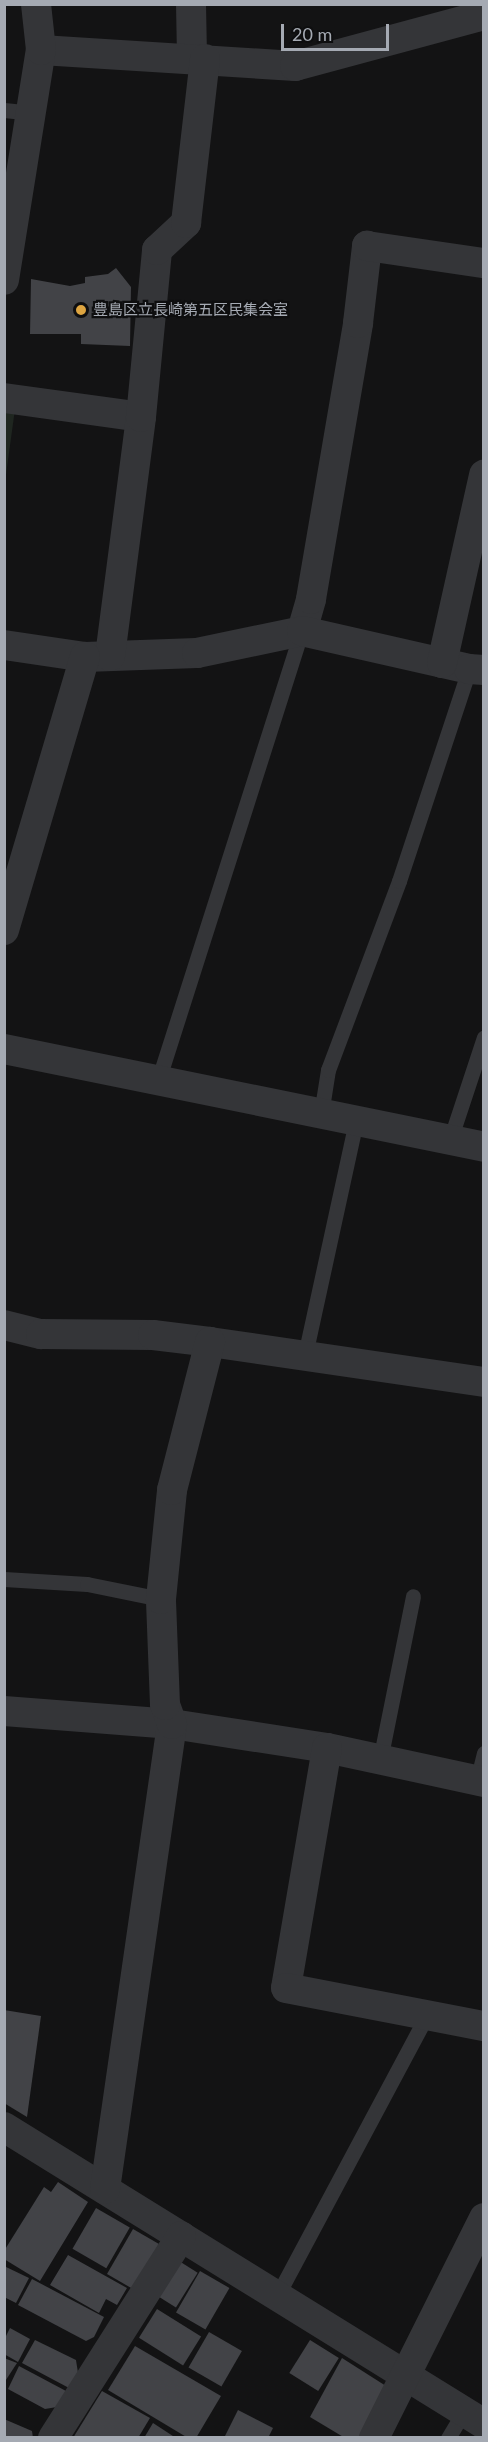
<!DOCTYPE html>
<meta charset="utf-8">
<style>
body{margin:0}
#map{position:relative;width:488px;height:2442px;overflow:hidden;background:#131314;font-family:Lato,"Noto Sans JP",sans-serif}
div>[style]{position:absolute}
.green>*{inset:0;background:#1f2620}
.building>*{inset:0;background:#424347;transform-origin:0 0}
.service>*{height:15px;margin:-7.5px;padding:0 7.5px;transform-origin:7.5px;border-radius:7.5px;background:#343538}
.minor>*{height:30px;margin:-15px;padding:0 15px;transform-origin:15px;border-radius:15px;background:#343538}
.dots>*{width:16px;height:16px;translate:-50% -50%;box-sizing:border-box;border:3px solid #0e0e0f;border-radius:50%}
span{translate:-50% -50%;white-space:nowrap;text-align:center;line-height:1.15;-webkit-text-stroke:4.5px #0e0e0f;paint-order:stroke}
.poi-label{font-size:15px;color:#a5aab3}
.left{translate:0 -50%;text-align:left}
.frame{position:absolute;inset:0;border:6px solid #a5aab3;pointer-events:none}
.scale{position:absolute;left:281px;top:24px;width:108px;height:27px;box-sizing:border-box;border:3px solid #a5aab3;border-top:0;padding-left:8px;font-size:18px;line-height:21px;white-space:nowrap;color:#a5aab3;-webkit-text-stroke:4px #0e0e0f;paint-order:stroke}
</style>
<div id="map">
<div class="green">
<div style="clip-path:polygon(5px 407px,15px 409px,5px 482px)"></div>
</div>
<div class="building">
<div style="clip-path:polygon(116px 268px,131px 287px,130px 346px,81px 344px,81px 334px,30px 334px,31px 279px,70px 286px,85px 283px,85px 277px,108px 274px)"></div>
<div style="clip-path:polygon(4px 2010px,41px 2016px,27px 2117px,4px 2103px)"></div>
<div style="clip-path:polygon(58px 2182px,88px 2202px,40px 2281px,4px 2259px,4px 2251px,44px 2187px,51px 2192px)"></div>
<div style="left:96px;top:2208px;width:39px;height:47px;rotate:30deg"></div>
<div style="left:133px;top:2229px;width:30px;height:52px;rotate:30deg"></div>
<div style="clip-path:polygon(68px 2255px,127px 2288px,117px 2305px,106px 2299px,99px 2313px,50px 2285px)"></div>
<div style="left:179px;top:2261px;width:22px;height:41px;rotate:32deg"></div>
<div style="clip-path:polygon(4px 2266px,29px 2278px,16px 2303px,4px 2297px)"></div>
<div style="left:200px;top:2271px;width:34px;height:48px;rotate:30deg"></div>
<div style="clip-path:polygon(32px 2279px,104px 2317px,94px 2337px,86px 2341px,18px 2305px)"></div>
<div style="left:157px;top:2309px;width:52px;height:34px;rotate:32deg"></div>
<div style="clip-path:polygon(10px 2328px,30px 2339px,18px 2362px,4px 2354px,4px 2340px)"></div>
<div style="left:209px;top:2332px;width:38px;height:41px;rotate:30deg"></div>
<div style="clip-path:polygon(35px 2340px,76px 2360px,78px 2373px,69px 2388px,22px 2363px)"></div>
<div style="left:310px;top:2340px;width:34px;height:39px;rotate:32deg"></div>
<div style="clip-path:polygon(135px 2346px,221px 2396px,196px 2438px,188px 2438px,108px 2390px)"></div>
<div style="clip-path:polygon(4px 2358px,17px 2363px,4px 2383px)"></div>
<div style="clip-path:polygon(342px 2358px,386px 2386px,359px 2438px,345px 2438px,310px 2417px)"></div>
<div style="clip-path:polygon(19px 2366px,66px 2391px,57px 2407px,45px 2409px,8px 2389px)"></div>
<div style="clip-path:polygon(102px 2391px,150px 2418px,138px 2438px,73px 2438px)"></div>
<div style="clip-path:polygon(238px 2410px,273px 2428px,268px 2438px,224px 2438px)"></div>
<div style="clip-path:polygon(4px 2419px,32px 2431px,33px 2438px,4px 2438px)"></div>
<div style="clip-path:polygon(153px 2423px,176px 2438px,144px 2438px)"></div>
</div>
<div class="service">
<div style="left:4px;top:110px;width:29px;rotate:6deg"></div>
<div style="left:158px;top:1081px;width:472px;rotate:-72.3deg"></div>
<div style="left:321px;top:1114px;width:45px;rotate:-81deg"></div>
<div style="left:328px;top:1070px;width:202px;rotate:-69.4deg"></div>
<div style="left:399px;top:881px;width:223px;rotate:-71.7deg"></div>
<div style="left:450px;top:1140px;width:108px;rotate:-71.7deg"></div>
<div style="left:305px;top:1355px;width:239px;rotate:-77.7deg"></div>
<div style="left:4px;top:1579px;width:83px;rotate:3.4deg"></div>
<div style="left:87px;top:1584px;width:76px;rotate:11.5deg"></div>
<div style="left:380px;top:1760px;width:167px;rotate:-78.6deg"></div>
<div style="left:477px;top:1781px;width:29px;rotate:-76deg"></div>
<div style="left:277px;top:2296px;width:319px;rotate:-61.9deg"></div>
<div style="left:448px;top:2438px;width:31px;rotate:-59deg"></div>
</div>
<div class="minor">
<div style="left:191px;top:4px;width:54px;rotate:88.9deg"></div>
<div style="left:41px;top:50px;width:255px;rotate:3.6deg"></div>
<div style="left:295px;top:66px;width:196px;rotate:-15.1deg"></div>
<div style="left:4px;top:280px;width:233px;rotate:-80.9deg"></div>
<div style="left:41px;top:50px;width:46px;rotate:-96.2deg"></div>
<div style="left:4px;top:398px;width:138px;rotate:7.9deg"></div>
<div style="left:302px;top:631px;width:33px;rotate:-74deg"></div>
<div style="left:311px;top:599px;width:280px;rotate:-80.3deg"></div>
<div style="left:358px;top:323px;width:78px;rotate:-83.3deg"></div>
<div style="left:367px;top:246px;width:118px;rotate:8.3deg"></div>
<div style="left:4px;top:645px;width:82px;rotate:8.4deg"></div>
<div style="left:85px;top:657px;width:112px;rotate:-2deg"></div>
<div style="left:197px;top:653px;width:107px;rotate:-11.8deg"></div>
<div style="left:302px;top:631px;width:171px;rotate:12.8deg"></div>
<div style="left:469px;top:669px;width:15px;rotate:4deg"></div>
<div style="left:110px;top:656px;width:241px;rotate:-82.6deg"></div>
<div style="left:141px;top:417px;width:168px;rotate:-84.5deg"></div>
<div style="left:157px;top:250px;width:40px;rotate:-43deg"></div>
<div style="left:186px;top:223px;width:165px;rotate:-83.4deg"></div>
<div style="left:442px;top:663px;width:193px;rotate:-77.4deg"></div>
<div style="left:4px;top:930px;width:285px;rotate:-73.5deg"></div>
<div style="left:4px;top:1049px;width:490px;rotate:11.5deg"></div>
<div style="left:4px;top:1325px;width:38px;rotate:14deg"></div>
<div style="left:41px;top:1334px;width:112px;rotate:0.5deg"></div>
<div style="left:153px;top:1335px;width:57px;rotate:7deg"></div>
<div style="left:210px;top:1342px;width:277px;rotate:8.3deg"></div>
<div style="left:4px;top:1711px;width:169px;rotate:4.4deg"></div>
<div style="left:172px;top:1724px;width:157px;rotate:8.8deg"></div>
<div style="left:327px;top:1748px;width:161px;rotate:12.2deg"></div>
<div style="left:327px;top:1748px;width:243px;rotate:99.7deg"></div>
<div style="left:286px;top:1988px;width:202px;rotate:10.9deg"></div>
<div style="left:4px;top:2127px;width:564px;rotate:31.75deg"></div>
<div style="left:105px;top:2189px;width:470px;rotate:-81.8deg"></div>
<div style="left:172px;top:1724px;width:20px;rotate:-110deg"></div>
<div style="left:165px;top:1705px;width:106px;rotate:-92.2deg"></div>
<div style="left:161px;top:1599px;width:110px;rotate:-84.2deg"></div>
<div style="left:172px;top:1490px;width:153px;rotate:-75.6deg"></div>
<div style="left:53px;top:2438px;width:239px;rotate:-57.6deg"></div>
<div style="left:374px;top:2438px;width:246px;rotate:-63.4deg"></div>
</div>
<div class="dots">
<div style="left:81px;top:310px;background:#dea541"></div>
</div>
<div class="poi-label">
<span class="left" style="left:93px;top:310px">豊島区立長崎第五区民集会室</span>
</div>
<div class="frame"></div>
<div class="scale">20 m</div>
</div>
